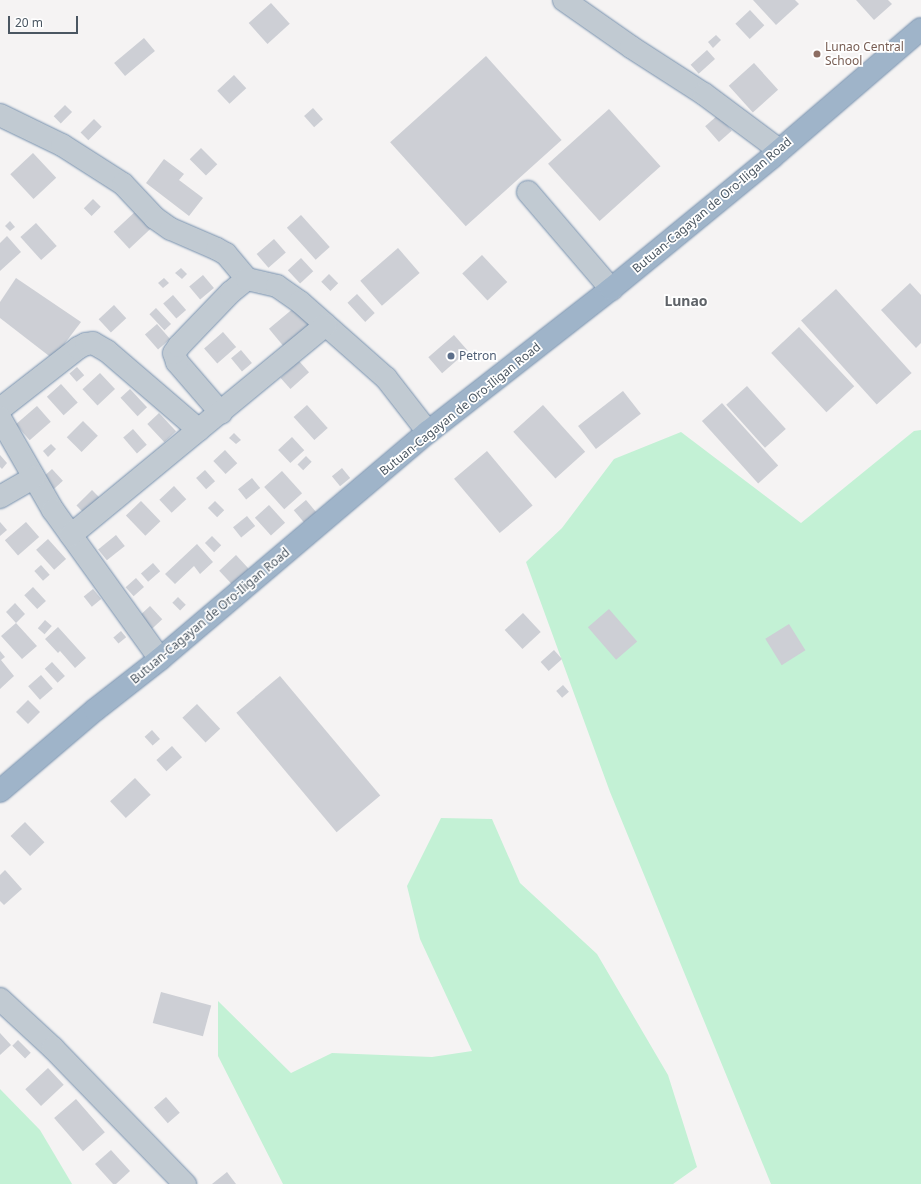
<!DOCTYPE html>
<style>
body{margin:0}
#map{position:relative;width:921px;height:1184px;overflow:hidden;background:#f5f3f3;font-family:"Noto Sans",sans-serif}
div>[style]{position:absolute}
.green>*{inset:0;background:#c3f1d5}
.building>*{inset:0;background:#cdcfd5;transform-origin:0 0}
.roads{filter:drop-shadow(0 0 1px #7690ad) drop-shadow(0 0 1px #7690ad)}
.minor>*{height:22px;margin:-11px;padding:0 11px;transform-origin:11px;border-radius:11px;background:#c1cad2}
.tertiary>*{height:22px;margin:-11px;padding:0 11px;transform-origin:11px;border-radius:11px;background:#c1cad2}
.trunk>*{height:22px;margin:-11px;padding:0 11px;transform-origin:11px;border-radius:11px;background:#9fb4c9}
.dots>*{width:11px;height:11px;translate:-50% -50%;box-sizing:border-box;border:2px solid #fff;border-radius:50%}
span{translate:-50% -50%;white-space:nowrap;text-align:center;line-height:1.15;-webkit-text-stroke:3.5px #fff;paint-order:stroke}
.education-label{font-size:12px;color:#785e54}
.left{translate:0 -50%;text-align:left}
.street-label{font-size:12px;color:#4a5661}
.service-label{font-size:12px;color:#4e5e75}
.quarter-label{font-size:14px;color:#5f6368;font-weight:700}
.scale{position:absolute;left:8px;top:16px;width:70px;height:18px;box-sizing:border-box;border:2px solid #4a5661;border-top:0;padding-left:5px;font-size:12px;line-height:14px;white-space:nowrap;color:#4a5661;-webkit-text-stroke:3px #fff;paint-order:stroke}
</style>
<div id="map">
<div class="green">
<div style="clip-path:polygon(921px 430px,921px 1184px,771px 1184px,610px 792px,526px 562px,562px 528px,614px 459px,681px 432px,801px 523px,914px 431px)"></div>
<div style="clip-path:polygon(441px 818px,492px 819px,520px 883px,597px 954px,668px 1075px,697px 1167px,673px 1184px,283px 1184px,218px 1056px,218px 1001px,291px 1073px,332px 1053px,432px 1057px,472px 1051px,420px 939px,407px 886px)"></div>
<div style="clip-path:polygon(0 1089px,40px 1130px,72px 1184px,0 1184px)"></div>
</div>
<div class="building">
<div style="clip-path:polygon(753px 0,795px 0,799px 4px,776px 25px)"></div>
<div style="clip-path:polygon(856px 0,888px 0,892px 4px,874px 20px)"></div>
<div style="left:271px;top:3px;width:28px;height:30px;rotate:48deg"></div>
<div style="left:750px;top:10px;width:21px;height:20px;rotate:47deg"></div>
<div style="clip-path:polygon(716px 35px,721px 40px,713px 48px,708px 42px)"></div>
<div style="left:144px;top:38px;width:17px;height:39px;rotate:50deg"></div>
<div style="left:707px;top:50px;width:12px;height:22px;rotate:48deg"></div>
<div style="left:486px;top:56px;width:113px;height:129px;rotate:48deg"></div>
<div style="left:754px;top:63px;width:36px;height:34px;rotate:48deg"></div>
<div style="left:234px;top:75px;width:18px;height:23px;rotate:47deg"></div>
<div style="left:65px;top:105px;width:10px;height:16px;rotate:45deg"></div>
<div style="left:313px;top:108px;width:15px;height:12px;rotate:48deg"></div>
<div style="left:609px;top:109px;width:77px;height:82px;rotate:48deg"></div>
<div style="left:718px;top:115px;width:21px;height:17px;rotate:49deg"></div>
<div style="left:94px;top:119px;width:11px;height:19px;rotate:45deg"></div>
<div style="left:201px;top:148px;width:23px;height:16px;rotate:45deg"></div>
<div style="left:33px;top:153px;width:34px;height:31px;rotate:47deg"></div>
<div style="clip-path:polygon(164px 159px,184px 174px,179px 180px,203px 198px,189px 216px,146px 183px)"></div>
<div style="left:93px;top:199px;width:11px;height:13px;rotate:45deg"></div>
<div style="left:137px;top:210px;width:23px;height:32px;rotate:47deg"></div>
<div style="left:301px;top:215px;width:43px;height:19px;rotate:48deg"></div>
<div style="clip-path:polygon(10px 221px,15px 227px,10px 231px,5px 226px)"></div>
<div style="left:36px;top:223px;width:31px;height:21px;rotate:48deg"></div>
<div style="clip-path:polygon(7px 236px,21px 252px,0 271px,0 243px)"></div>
<div style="left:274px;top:239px;width:18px;height:23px;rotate:49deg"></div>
<div style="left:398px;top:248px;width:33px;height:50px;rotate:49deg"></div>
<div style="left:482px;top:255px;width:37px;height:27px;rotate:47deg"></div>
<div style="left:301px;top:258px;width:18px;height:18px;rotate:47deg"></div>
<div style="clip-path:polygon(181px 268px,187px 274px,182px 279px,175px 273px)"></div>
<div style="left:329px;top:274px;width:13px;height:11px;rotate:45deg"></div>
<div style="left:203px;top:275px;width:17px;height:18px;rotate:50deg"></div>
<div style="clip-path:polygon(16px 278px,81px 322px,53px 359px,0 318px,0 302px)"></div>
<div style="clip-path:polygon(164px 278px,169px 283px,163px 288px,158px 283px)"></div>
<div style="clip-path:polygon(910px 283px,921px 295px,921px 343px,916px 348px,881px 310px)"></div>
<div style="left:836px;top:289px;width:113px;height:47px;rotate:48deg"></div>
<div style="left:357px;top:294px;width:26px;height:13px;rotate:47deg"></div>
<div style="left:173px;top:295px;width:20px;height:13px;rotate:49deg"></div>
<div style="left:114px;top:305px;width:18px;height:21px;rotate:47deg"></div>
<div style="left:295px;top:307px;width:25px;height:34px;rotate:50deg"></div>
<div style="left:156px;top:308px;width:22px;height:9px;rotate:47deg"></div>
<div style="left:157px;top:324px;width:20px;height:16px;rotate:49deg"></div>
<div style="left:799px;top:327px;width:81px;height:38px;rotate:47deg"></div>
<div style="left:223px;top:332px;width:20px;height:25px;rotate:49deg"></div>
<div style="left:454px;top:335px;width:21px;height:34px;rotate:49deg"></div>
<div style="left:241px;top:350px;width:17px;height:13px;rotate:50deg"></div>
<div style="left:299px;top:361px;width:15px;height:25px;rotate:48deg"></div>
<div style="left:77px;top:367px;width:11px;height:10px;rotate:49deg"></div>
<div style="left:100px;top:373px;width:22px;height:24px;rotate:47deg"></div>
<div style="left:61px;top:384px;width:25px;height:19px;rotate:48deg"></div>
<div style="left:747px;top:386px;width:58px;height:28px;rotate:48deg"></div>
<div style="left:130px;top:389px;width:25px;height:13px;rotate:47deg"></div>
<div style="left:623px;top:391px;width:29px;height:57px;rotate:52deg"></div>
<div style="left:722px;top:403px;width:84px;height:27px;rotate:48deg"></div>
<div style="left:307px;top:405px;width:31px;height:18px;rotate:48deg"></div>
<div style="left:543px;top:405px;width:63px;height:40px;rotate:48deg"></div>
<div style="left:37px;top:406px;width:21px;height:28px;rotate:49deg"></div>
<div style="left:159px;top:413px;width:25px;height:16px;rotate:47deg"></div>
<div style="left:83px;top:421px;width:21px;height:23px;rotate:45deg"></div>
<div style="left:133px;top:429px;width:21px;height:13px;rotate:49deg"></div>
<div style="clip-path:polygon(234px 433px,241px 440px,236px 444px,229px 438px)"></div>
<div style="left:292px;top:437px;width:18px;height:19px;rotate:47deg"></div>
<div style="clip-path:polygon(51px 444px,56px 449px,48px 457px,43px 451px)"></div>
<div style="left:225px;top:450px;width:18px;height:16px;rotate:47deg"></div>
<div style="left:487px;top:451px;width:71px;height:43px;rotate:50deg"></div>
<div style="clip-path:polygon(0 455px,7px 463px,2px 469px,0 467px)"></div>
<div style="left:306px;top:456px;width:8px;height:12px;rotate:45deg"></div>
<div style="left:342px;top:468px;width:13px;height:13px;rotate:51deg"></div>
<div style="left:52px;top:469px;width:16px;height:13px;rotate:47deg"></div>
<div style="left:205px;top:470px;width:15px;height:12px;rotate:48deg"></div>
<div style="left:282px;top:471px;width:30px;height:24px;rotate:48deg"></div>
<div style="left:252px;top:478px;width:13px;height:18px;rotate:51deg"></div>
<div style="left:174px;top:486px;width:18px;height:20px;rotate:47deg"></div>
<div style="left:92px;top:490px;width:14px;height:22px;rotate:45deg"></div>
<div style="left:306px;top:500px;width:16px;height:16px;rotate:50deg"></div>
<div style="left:141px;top:501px;width:28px;height:21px;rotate:46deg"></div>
<div style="left:215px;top:501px;width:13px;height:10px;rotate:45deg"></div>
<div style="left:269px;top:505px;width:24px;height:19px;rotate:48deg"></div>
<div style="left:247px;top:516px;width:13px;height:18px;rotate:51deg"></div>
<div style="clip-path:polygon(0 522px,7px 530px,0 536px)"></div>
<div style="left:26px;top:522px;width:20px;height:28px;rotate:49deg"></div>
<div style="left:116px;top:535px;width:14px;height:23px;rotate:51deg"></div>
<div style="left:212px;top:536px;width:13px;height:10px;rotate:45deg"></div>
<div style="left:48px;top:539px;width:27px;height:16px;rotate:48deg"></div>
<div style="clip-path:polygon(197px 544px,213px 562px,200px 574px,194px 566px,175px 584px,165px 574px)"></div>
<div style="left:236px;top:555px;width:19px;height:23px;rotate:47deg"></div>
<div style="left:153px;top:563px;width:11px;height:16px;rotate:49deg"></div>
<div style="left:41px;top:565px;width:13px;height:9px;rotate:48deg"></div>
<div style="left:136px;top:578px;width:12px;height:14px;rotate:48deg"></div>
<div style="left:33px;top:587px;width:19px;height:12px;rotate:47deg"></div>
<div style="left:93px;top:589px;width:13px;height:12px;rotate:51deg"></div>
<div style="left:178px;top:597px;width:11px;height:8px;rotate:45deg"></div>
<div style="clip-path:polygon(15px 603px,25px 614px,16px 623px,37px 646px,22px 659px,1px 636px,16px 623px,6px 612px)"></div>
<div style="left:150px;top:606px;width:18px;height:14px;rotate:47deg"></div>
<div style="left:609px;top:609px;width:43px;height:28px;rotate:49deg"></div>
<div style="left:523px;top:613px;width:26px;height:25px;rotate:47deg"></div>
<div style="left:45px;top:620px;width:9px;height:11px;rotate:41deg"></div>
<div style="left:789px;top:624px;width:31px;height:28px;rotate:58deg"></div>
<div style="clip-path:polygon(58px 627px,86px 658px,75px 668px,60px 651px,58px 653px,45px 639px)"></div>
<div style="left:121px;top:631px;width:8px;height:10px;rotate:50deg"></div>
<div style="left:554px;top:650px;width:12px;height:18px;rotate:48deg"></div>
<div style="clip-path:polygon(0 651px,5px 657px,1px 660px,14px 676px,0 689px)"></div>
<div style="left:52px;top:662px;width:19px;height:10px;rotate:47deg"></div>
<div style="left:41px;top:675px;width:18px;height:17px;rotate:49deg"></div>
<div style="left:280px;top:676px;width:156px;height:57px;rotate:50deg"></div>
<div style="left:563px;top:685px;width:9px;height:9px;rotate:49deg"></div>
<div style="left:28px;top:700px;width:17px;height:17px;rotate:45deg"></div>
<div style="left:197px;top:704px;width:34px;height:20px;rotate:47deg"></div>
<div style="left:152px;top:730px;width:12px;height:10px;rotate:48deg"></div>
<div style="left:172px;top:746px;width:15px;height:21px;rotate:48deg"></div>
<div style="left:135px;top:778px;width:23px;height:34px;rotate:47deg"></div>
<div style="left:25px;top:822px;width:28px;height:20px;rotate:46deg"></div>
<div style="clip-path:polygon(5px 870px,22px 889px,4px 905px,0 901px,0 875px)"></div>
<div style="left:161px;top:992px;width:52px;height:32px;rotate:15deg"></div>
<div style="clip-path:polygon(0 1033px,11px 1045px,0 1055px)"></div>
<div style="left:18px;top:1040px;width:18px;height:8px;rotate:45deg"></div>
<div style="left:48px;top:1068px;width:23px;height:31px;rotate:47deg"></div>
<div style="left:166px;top:1097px;width:21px;height:16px;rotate:49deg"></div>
<div style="left:76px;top:1099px;width:44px;height:29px;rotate:49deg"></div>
<div style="clip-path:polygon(111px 1150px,130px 1171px,116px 1184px,113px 1184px,95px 1164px)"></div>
<div style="clip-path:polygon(227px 1172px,236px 1184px,212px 1184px)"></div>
</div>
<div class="roads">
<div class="minor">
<div style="left:564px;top:0;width:82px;rotate:35deg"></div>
<div style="left:631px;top:47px;width:87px;rotate:32.8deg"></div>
<div style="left:704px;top:94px;width:94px;rotate:36.7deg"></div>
<div style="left:0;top:115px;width:69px;rotate:25.8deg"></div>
<div style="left:62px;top:145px;width:72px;rotate:32.6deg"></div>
<div style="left:123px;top:184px;width:47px;rotate:46.7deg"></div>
<div style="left:155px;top:218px;width:19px;rotate:35deg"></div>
<div style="left:171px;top:229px;width:50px;rotate:23.5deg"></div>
<div style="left:217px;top:249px;width:10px;rotate:29deg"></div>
<div style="left:226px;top:254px;width:33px;rotate:50deg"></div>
<div style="left:528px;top:192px;width:128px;rotate:49.4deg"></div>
<div style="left:0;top:409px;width:99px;rotate:-38deg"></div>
<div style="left:78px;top:348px;width:9px;rotate:-27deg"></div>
<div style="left:86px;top:344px;width:7px;rotate:-8deg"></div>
<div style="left:93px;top:343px;width:16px;rotate:30deg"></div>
<div style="left:107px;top:351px;width:121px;rotate:40.7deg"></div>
<div style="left:221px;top:413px;width:67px;rotate:-130.8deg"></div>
<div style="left:177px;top:362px;width:9px;rotate:-108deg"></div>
<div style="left:174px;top:353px;width:9px;rotate:-54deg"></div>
<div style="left:179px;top:346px;width:75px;rotate:-46.1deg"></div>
<div style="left:231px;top:292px;width:21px;rotate:-39deg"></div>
<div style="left:247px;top:279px;width:31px;rotate:13deg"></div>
<div style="left:277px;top:286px;width:28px;rotate:35deg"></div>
<div style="left:300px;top:302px;width:115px;rotate:41.5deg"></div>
<div style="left:386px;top:378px;width:68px;rotate:52.1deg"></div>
<div style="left:0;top:418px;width:106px;rotate:60.1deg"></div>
<div style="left:53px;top:510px;width:183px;rotate:54.3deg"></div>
<div style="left:0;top:497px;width:39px;rotate:-30deg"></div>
<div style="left:71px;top:535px;width:330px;rotate:-39.5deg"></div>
</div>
<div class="tertiary">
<div style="left:0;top:999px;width:72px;rotate:42.8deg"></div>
<div style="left:53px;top:1048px;width:190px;rotate:45.9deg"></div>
</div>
<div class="trunk">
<div style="left:0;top:791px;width:125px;rotate:-40.5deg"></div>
<div style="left:95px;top:710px;width:83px;rotate:-38.1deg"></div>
<div style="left:160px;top:659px;width:351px;rotate:-40.3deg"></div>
<div style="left:428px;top:432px;width:232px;rotate:-38deg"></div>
<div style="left:611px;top:289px;width:208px;rotate:-39.3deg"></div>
<div style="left:772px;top:157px;width:196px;rotate:-40.7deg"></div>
</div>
</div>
<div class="dots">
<div style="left:817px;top:54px;background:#8d6e63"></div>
<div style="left:451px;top:356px;background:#5c6f8a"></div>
</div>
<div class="education-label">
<span class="left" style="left:825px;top:54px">Lunao Central<br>School</span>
</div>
<div class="street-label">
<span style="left:712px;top:205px;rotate:-40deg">Butuan-Cagayan de Oro-Iligan Road</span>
<span style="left:460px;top:409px;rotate:-39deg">Butuan-Cagayan de Oro-Iligan Road</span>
<span style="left:210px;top:616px;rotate:-40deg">Butuan-Cagayan de Oro-Iligan Road</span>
</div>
<div class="service-label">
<span class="left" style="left:459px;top:356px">Petron</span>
</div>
<div class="quarter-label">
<span style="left:686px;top:301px">Lunao</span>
</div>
<div class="scale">20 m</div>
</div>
